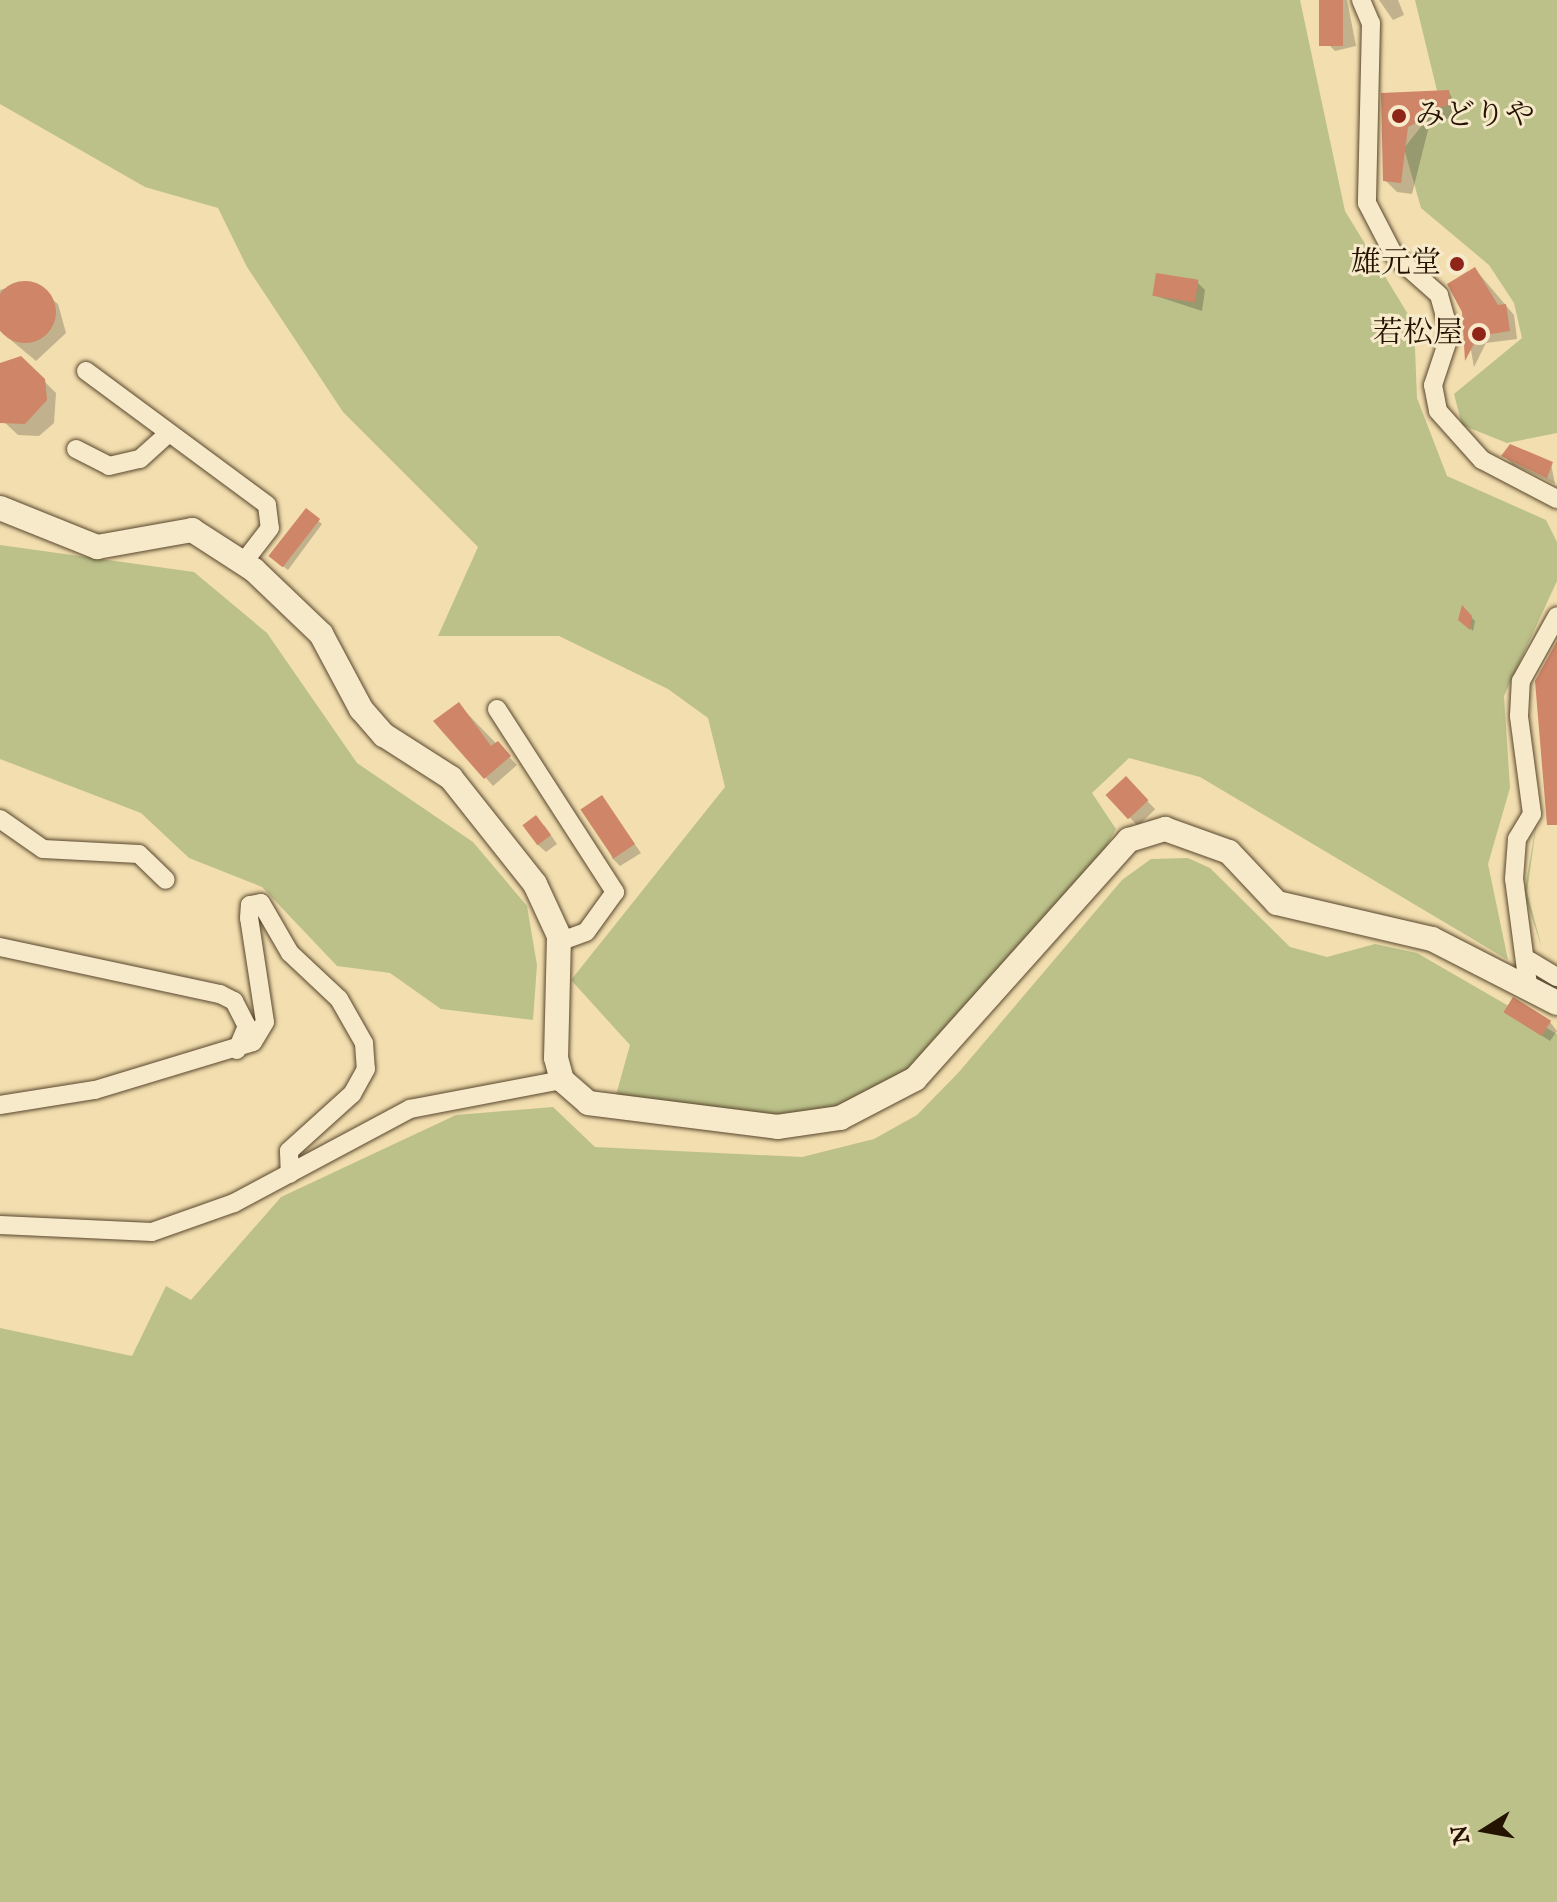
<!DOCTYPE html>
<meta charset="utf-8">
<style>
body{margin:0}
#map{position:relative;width:1557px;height:1902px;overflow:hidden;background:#f2deaf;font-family:"IM FELL English","Noto Serif JP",serif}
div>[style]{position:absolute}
.green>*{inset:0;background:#bcc18a}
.shadow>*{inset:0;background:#0003;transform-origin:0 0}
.building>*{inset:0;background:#cf8567;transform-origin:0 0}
.round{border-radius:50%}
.roads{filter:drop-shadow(0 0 2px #58462c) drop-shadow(0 0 2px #58462c)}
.street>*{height:18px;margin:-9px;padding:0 9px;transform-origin:9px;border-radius:9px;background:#f7eacb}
.secondary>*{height:24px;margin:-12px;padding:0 12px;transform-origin:12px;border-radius:12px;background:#f7eacb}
.dots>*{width:22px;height:22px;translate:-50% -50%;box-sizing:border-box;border:4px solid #f7eacb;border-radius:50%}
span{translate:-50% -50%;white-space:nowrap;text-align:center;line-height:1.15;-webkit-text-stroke:6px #f7eacb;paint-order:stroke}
.poi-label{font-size:30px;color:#251301}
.left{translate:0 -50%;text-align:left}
.right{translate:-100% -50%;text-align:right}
.north{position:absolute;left:1445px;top:1790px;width:80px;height:80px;-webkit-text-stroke:6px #f7eacb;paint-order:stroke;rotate:259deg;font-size:22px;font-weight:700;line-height:32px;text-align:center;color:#251301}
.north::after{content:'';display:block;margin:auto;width:28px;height:36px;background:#251301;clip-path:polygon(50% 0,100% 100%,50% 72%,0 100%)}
</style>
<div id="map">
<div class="green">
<div style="clip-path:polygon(0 0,1300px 0,1345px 211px,1414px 324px,1417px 398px,1447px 476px,1546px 520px,1557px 542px,1557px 581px,1504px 696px,1510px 788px,1488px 864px,1508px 960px,1200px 777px,1129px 758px,1092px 793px,1116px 829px,1095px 866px,909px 1081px,778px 1129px,616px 1095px,630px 1045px,571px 980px,725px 787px,708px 718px,668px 689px,559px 636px,438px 636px,478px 547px,343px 412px,247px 267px,218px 208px,145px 187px,0 104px)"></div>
<div style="clip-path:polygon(1415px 0,1557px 0,1557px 433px,1507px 443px,1462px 425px,1454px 394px,1522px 338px,1514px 303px,1489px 265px,1421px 208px,1404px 148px,1440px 103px)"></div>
<div style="clip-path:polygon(0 545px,194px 572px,267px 633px,357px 763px,473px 842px,527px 906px,537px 965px,533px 1020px,441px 1009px,390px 973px,337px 966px,262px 887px,189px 858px,141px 813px,0 759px)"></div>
<div style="clip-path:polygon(1537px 820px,1527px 892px,1542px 948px,1524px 894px)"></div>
<div style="clip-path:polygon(1188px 858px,1210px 868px,1290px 947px,1327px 957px,1375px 944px,1417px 953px,1557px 1034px,1557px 1902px,0 1902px,0 1328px,132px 1356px,166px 1286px,191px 1300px,281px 1197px,456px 1115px,553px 1107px,595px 1147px,802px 1157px,874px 1139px,917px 1115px,959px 1072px,1122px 880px,1151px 859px)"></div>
</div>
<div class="shadow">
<div style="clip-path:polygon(1320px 0,1347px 0,1356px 46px,1335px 51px,1328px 44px)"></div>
<div style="clip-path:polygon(1379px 0,1398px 0,1404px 15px,1393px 20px)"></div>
<div style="clip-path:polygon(1449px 92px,1461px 116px,1430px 122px,1412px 194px,1397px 192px,1385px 180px,1383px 95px)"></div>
<div style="clip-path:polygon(1475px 269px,1514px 315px,1517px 339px,1486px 343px,1474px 367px,1464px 311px)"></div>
<div style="clip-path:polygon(28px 281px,58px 304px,66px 333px,36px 361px,0 331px,0 290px)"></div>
<div style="clip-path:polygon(1197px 282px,1205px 290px,1202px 311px,1156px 296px)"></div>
<div style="clip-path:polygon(21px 358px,56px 393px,54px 423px,39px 436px,18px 435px,0 418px,0 367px)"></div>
<div style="clip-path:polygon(1504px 456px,1551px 464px,1555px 484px,1512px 464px)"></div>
<div style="clip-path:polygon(306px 511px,322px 524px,288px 570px,275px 560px)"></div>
<div style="clip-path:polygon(1463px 609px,1475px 621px,1473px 631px,1460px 619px)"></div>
<div style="clip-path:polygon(459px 705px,517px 765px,493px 786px,436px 721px)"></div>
<div style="left:1126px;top:779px;width:42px;height:24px;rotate:46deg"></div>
<div style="clip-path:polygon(601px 797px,641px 853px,620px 866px,612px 858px)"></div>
<div style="clip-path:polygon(544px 825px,557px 844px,546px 852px,538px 845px)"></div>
<div style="clip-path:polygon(1506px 1012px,1550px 1022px,1557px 1031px,1550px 1041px)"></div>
</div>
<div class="building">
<div style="left:1319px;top:0;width:24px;height:46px"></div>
<div style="clip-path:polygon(1449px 90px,1451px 105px,1419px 111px,1420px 121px,1408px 127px,1401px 183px,1383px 181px,1381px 93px)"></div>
<div style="clip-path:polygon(1475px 267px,1498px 305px,1506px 304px,1510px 331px,1478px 336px,1465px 361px,1462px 312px,1447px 284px)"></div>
<div style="left:1156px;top:273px;width:43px;height:23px;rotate:9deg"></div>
<div class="round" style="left:-6px;top:281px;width:62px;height:62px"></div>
<div style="clip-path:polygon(21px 356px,45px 379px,47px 400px,25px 424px,0 423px,0 363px)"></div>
<div style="clip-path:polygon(1510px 444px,1553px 462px,1547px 478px,1501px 456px)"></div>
<div style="left:306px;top:508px;width:18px;height:61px;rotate:38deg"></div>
<div style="clip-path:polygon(1462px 605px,1472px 616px,1470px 630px,1458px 620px)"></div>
<div style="clip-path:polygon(1557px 641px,1557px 825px,1547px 825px,1535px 681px)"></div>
<div style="clip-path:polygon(459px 702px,491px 746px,498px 741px,511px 756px,484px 779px,433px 721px)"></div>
<div style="left:1126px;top:776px;width:33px;height:28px;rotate:47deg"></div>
<div style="left:602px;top:795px;width:59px;height:26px;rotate:56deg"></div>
<div style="left:536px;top:815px;width:25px;height:17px;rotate:53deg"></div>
<div style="left:1513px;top:997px;width:45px;height:18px;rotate:32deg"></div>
</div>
<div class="roads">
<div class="street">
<div style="left:1361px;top:0;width:25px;rotate:67deg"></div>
<div style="left:1371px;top:23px;width:180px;rotate:91.3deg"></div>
<div style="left:1367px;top:203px;width:59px;rotate:62.6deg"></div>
<div style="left:1394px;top:255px;width:60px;rotate:41.6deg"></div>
<div style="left:1439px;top:295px;width:41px;rotate:74.2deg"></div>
<div style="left:1450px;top:334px;width:54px;rotate:108.4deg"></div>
<div style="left:1433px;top:385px;width:26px;rotate:79deg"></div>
<div style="left:1438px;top:411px;width:66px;rotate:48.1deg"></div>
<div style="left:1482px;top:460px;width:85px;rotate:27.5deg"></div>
<div style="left:86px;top:371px;width:225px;rotate:36.5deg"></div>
<div style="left:267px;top:505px;width:23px;rotate:83deg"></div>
<div style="left:270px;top:528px;width:44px;rotate:127.6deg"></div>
<div style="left:76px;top:449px;width:37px;rotate:27deg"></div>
<div style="left:109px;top:466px;width:32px;rotate:-13deg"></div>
<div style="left:140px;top:459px;width:39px;rotate:-42deg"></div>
<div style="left:497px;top:709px;width:218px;rotate:57.2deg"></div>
<div style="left:615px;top:892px;width:49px;rotate:125.9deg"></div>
<div style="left:586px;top:932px;width:29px;rotate:160deg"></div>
<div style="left:0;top:819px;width:52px;rotate:34.9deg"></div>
<div style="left:43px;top:849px;width:96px;rotate:3deg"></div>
<div style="left:139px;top:854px;width:37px;rotate:44deg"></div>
<div style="left:0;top:947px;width:225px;rotate:12.1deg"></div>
<div style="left:220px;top:994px;width:16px;rotate:27deg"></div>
<div style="left:234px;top:1001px;width:28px;rotate:63deg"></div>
<div style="left:247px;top:1026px;width:26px;rotate:113deg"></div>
<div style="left:1530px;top:961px;width:31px;rotate:31deg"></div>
<div style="left:1528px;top:985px;width:107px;rotate:-97.5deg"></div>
<div style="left:1514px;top:879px;width:40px;rotate:-85.7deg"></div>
<div style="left:1517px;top:839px;width:29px;rotate:-59deg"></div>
<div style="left:1532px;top:814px;width:99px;rotate:-97.6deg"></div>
<div style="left:1519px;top:716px;width:35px;rotate:-87deg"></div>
<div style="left:1521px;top:681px;width:74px;rotate:-61deg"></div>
<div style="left:0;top:1105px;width:96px;rotate:-9deg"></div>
<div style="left:95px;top:1090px;width:165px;rotate:-16.9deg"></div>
<div style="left:253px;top:1042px;width:23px;rotate:-59deg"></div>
<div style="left:265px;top:1022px;width:105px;rotate:-98.7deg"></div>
<div style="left:249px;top:918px;width:13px;rotate:-86deg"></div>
<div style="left:250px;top:905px;width:11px;rotate:-10deg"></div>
<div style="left:261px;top:903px;width:58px;rotate:59.9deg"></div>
<div style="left:290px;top:953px;width:67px;rotate:43.2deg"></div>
<div style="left:339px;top:999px;width:51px;rotate:60.4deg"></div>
<div style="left:364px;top:1043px;width:26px;rotate:86deg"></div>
<div style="left:366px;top:1069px;width:29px;rotate:119deg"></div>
<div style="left:352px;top:1094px;width:85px;rotate:137.9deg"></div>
<div style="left:289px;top:1151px;width:23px;rotate:88deg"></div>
<div style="left:0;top:1225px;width:152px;rotate:2.6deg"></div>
<div style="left:152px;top:1232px;width:87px;rotate:-19.5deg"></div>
<div style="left:234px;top:1203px;width:200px;rotate:-28.1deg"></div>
<div style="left:410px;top:1109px;width:155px;rotate:-10.8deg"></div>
</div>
<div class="secondary">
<div style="left:0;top:508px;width:105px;rotate:21.9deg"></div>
<div style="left:97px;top:547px;width:97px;rotate:-10.1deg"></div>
<div style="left:192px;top:530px;width:74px;rotate:32.8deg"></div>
<div style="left:254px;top:570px;width:93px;rotate:43.7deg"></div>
<div style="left:321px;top:634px;width:85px;rotate:61.9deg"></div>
<div style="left:361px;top:709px;width:35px;rotate:49deg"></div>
<div style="left:384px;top:735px;width:80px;rotate:32.7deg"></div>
<div style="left:451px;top:778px;width:135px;rotate:51.6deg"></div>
<div style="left:535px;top:884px;width:57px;rotate:65.2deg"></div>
<div style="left:559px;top:936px;width:122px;rotate:91.4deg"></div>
<div style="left:556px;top:1058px;width:23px;rotate:75deg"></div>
<div style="left:562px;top:1080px;width:35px;rotate:41deg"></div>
<div style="left:588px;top:1103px;width:191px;rotate:7.2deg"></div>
<div style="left:777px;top:1127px;width:64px;rotate:-8.1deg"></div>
<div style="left:840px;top:1118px;width:85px;rotate:-27.5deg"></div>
<div style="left:915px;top:1079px;width:321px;rotate:-48.2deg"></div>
<div style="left:1129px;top:840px;width:38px;rotate:-17deg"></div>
<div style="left:1165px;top:829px;width:68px;rotate:19.8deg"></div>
<div style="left:1229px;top:852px;width:70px;rotate:46.7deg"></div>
<div style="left:1277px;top:903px;width:159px;rotate:13.1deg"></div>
<div style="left:1432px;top:939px;width:140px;rotate:27.1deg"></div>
</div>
</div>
<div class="dots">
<div style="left:1399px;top:116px;background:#8f2418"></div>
<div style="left:1457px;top:264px;background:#8f2418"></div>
<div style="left:1479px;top:334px;background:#8f2418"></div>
</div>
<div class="poi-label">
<span class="left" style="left:1415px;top:116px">みどりや</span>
<span class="right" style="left:1441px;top:264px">雄元堂</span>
<span class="right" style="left:1463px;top:334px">若松屋</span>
</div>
<div class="north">N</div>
</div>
